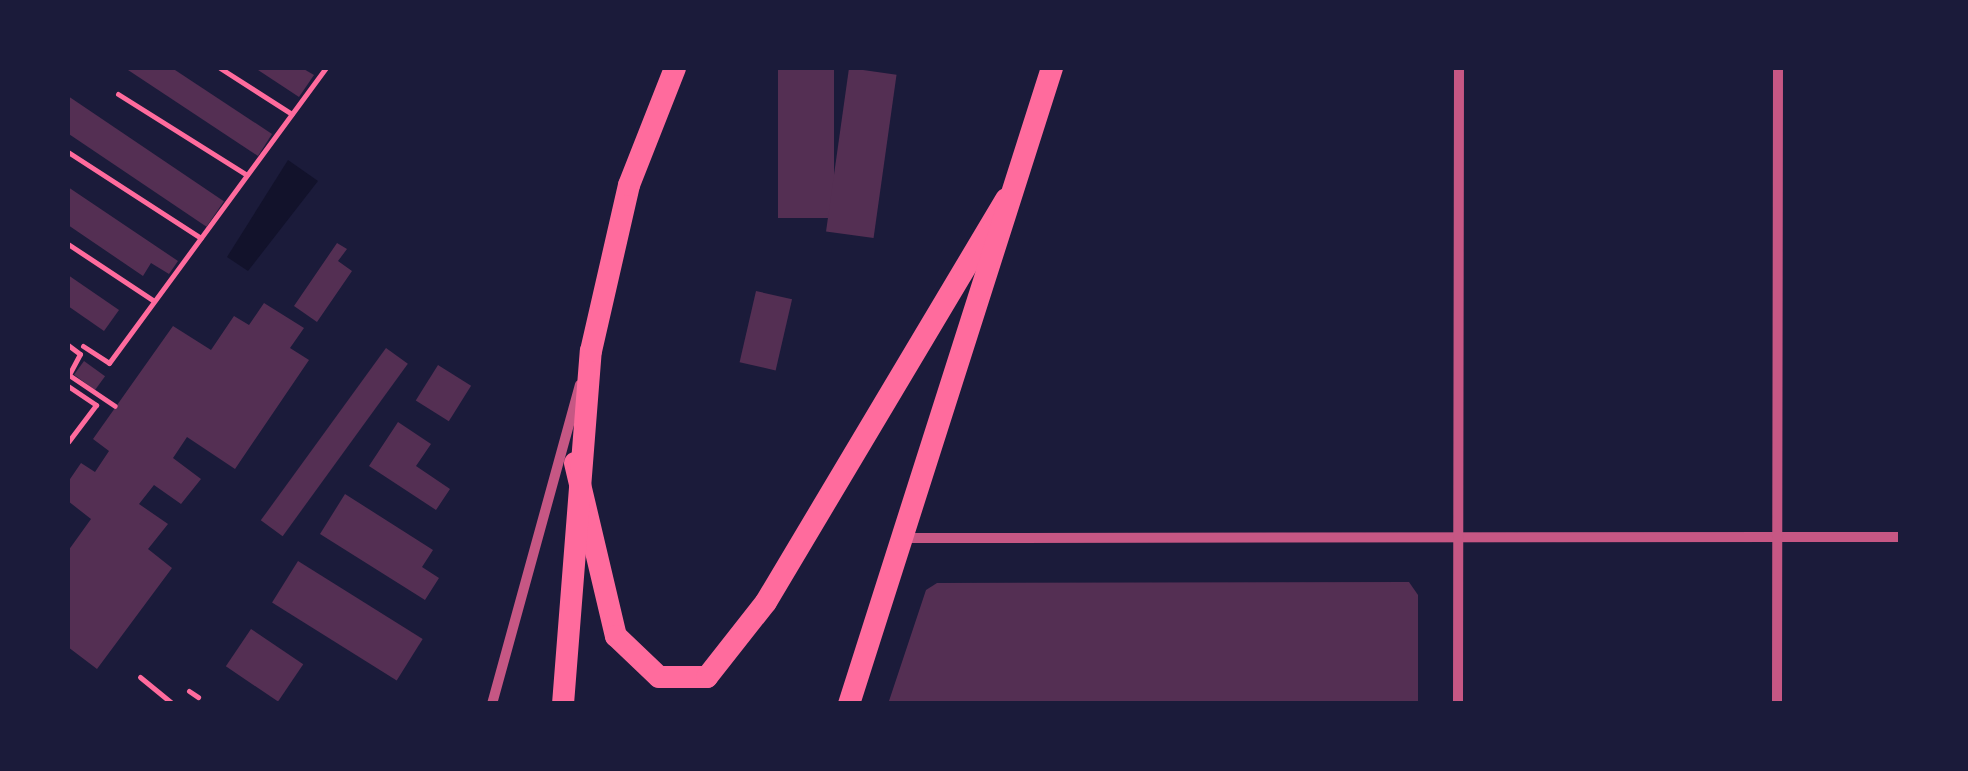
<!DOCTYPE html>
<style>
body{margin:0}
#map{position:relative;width:1968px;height:771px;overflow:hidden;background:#1b1b3a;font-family:Figtree,sans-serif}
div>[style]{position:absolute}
.water>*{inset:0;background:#12122b}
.building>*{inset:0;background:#542f53;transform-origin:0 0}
.path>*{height:5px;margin:-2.5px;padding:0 2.5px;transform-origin:2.5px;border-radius:2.5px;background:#ff6b9d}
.minor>*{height:10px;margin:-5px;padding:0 5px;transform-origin:5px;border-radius:5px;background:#c65784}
.primary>*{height:22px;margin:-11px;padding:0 11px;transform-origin:11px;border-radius:11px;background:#ff6b9d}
span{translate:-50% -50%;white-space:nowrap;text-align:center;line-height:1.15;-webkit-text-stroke:8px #1b1b3a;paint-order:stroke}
.frame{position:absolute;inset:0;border:70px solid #1b1b3a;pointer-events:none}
</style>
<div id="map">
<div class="water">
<div style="clip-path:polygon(288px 160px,318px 181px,248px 271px,227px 257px)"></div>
</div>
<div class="building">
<div style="clip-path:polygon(125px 68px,172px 68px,272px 134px,258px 156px)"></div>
<div style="clip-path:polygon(255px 68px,302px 68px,314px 75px,299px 97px)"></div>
<div style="left:778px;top:68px;width:56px;height:150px"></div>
<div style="left:849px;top:68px;width:48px;height:165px;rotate:8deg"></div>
<div style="left:68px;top:96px;width:188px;height:31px;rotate:34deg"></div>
<div style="clip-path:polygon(68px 187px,178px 261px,169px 274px,151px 263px,143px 276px,68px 225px)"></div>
<div style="clip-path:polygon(337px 243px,347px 249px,338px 261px,352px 271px,317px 322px,294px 306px)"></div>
<div style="clip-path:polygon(68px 275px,119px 310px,104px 331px,68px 306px)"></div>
<div style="left:756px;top:291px;width:37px;height:73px;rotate:13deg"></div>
<div style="clip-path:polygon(264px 303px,304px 328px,290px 348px,309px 360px,235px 469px,187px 437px,173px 458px,201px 479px,181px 504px,154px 485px,139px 504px,168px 524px,148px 549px,172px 568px,97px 669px,68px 647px,68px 551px,91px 519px,68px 501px,68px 482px,81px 463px,95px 472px,109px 451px,93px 439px,173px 326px,211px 350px,234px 316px,249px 325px)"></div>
<div style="left:386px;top:348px;width:27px;height:213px;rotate:36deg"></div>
<div style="left:84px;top:361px;width:26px;height:17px;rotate:36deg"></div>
<div style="left:438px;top:365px;width:39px;height:42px;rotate:32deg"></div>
<div style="clip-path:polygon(398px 422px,431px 444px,416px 466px,450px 489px,436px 510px,369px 466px)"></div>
<div style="clip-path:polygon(345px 494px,433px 550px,422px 567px,439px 578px,425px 600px,320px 534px)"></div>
<div style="left:298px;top:561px;width:147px;height:49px;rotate:32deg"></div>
<div style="clip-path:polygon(1409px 582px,1418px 595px,1418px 704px,888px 704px,926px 590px,937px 583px)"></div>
<div style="left:251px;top:629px;width:63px;height:45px;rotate:34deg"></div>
</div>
<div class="path">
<div style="left:220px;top:68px;width:85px;rotate:32.6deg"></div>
<div style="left:118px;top:94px;width:152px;rotate:32.1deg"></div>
<div style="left:68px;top:152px;width:158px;rotate:32.9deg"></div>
<div style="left:68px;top:244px;width:103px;rotate:33.5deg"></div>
<div style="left:68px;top:345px;width:15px;rotate:37deg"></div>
<div style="left:80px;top:354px;width:24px;rotate:118deg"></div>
<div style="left:69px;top:375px;width:55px;rotate:34deg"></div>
<div style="left:83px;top:346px;width:31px;rotate:33deg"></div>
<div style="left:109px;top:363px;width:366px;rotate:-53.7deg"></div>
<div style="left:68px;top:386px;width:34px;rotate:34deg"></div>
<div style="left:96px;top:405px;width:46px;rotate:127.1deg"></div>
<div style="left:140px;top:677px;width:43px;rotate:39.3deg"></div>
<div style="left:189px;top:691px;width:11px;rotate:34deg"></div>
</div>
<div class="minor">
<div style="left:904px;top:538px;width:996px;rotate:-0.06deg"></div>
<div style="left:492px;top:704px;width:331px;rotate:-74.6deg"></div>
<div style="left:1458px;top:704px;width:636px;rotate:-89.91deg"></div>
<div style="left:1777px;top:704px;width:636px;rotate:-89.91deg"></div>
</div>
<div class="primary">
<div style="left:575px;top:463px;width:178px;rotate:76.7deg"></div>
<div style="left:616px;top:636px;width:59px;rotate:43.6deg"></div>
<div style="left:659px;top:677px;width:48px"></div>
<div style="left:707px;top:677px;width:95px;rotate:-51.8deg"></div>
<div style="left:766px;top:602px;width:469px;rotate:-59.2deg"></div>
<div style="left:563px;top:704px;width:354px;rotate:-85.5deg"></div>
<div style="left:591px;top:351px;width:170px;rotate:-77.1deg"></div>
<div style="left:629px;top:185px;width:126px;rotate:-68.5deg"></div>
<div style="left:849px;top:704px;width:668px;rotate:-72.3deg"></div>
</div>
<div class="frame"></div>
</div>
